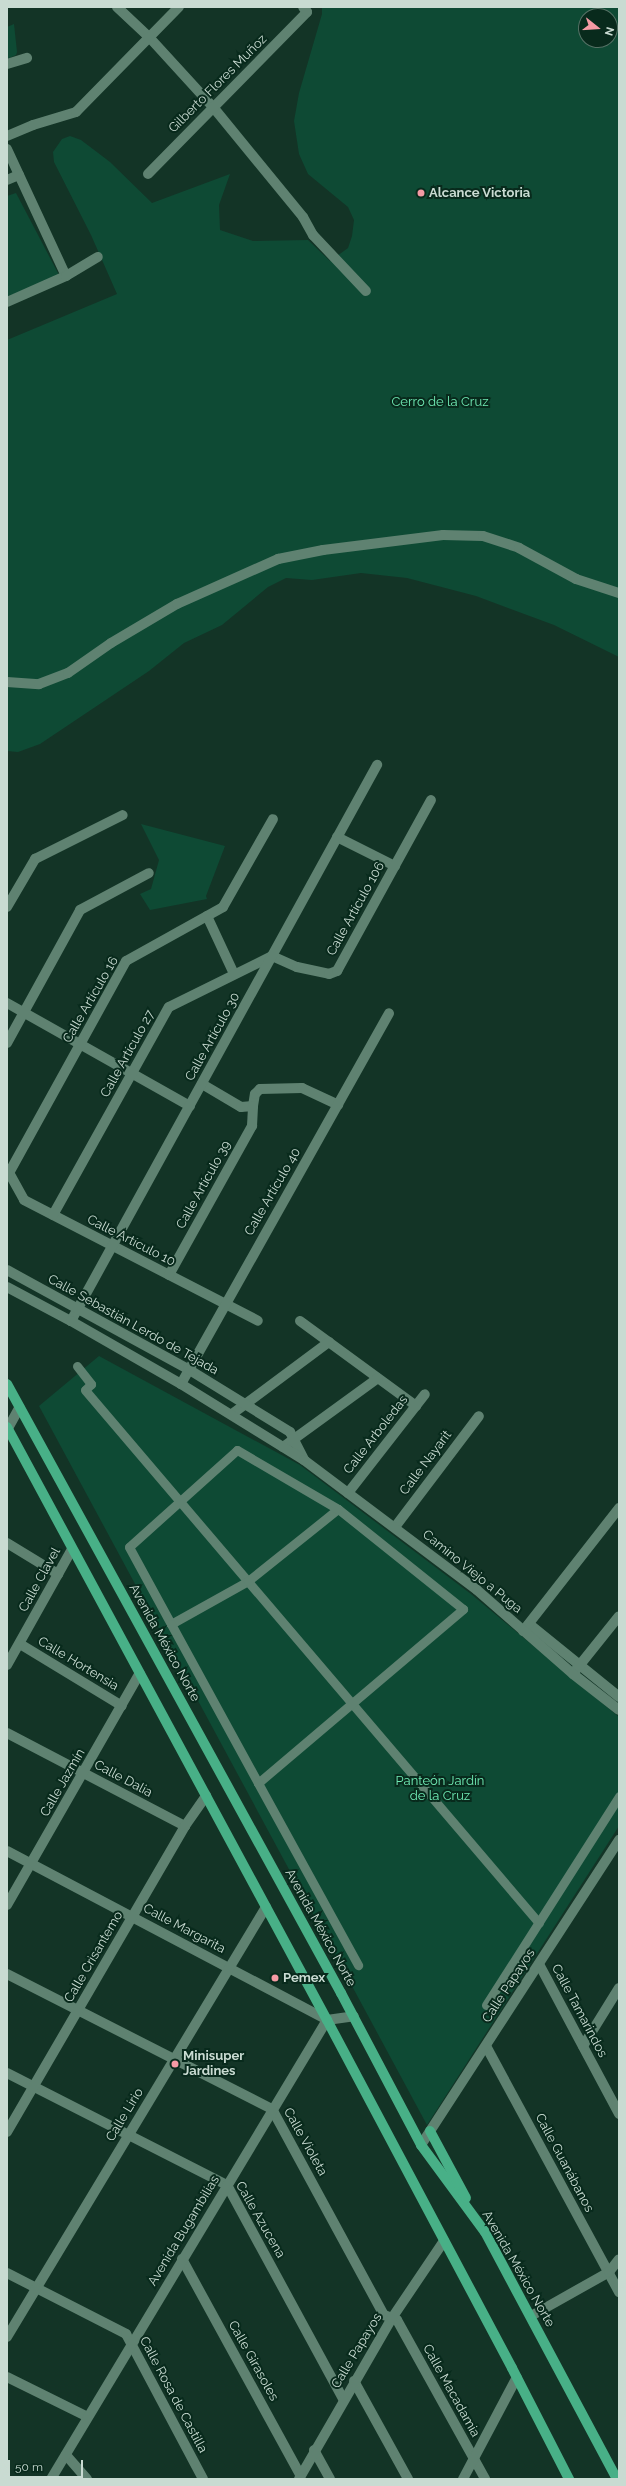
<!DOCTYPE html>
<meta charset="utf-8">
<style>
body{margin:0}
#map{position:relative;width:626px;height:2486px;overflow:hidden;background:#133426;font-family:Raleway,sans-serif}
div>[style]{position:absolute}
.green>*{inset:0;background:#0e4a34}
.pedestrian>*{height:9px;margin:-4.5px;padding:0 4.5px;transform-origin:4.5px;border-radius:4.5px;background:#5f8271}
.minor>*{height:10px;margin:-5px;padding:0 5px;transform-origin:5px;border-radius:5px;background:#5f8271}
.tertiary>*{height:10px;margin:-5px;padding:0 5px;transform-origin:5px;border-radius:5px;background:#5f8271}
.primary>*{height:10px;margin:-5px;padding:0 5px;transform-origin:5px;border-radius:5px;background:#48b087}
.dots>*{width:11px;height:11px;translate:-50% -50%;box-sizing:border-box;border:2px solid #082a1c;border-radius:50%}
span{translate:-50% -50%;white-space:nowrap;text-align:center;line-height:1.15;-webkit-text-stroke:4px #082a1c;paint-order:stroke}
.street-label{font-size:13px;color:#c9dbd2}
.poi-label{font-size:13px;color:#c9dbd2;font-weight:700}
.left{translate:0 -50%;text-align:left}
.park-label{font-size:13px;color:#71ecb6}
.frame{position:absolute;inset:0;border:8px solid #c9dbd2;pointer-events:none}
.north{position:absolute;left:578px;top:8px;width:40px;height:40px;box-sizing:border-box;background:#082a1c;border:1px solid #557165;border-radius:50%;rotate:107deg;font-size:11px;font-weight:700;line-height:16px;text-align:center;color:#c9dbd2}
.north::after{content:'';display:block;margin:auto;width:14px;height:18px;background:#f49aa4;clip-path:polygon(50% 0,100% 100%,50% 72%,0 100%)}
.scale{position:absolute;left:8px;top:2460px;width:75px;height:18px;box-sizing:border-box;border:2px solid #c9dbd2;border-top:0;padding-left:5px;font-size:12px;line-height:14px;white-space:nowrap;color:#c9dbd2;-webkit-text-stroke:3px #082a1c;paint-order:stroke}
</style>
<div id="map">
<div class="green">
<div style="clip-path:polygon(evenodd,322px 7px,619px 7px,619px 657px,554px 625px,476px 596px,407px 578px,361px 573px,312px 580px,286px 578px,268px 587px,222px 625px,184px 643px,149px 671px,40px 744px,18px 752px,7px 751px,7px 340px,117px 294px,91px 235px,54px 162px,53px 152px,62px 139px,70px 136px,81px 140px,110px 162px,152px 203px,230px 174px,219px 205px,220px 230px,253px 241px,308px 240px,330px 261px,348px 248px,352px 236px,354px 220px,348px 207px,308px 174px,299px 154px,294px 121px,299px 93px,322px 14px,322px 7px,586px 16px,610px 16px,610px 40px,586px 40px,586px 16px)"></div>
<div style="clip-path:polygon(14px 24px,17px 52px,16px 55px,7px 59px,7px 27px)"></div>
<div style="clip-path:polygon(16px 193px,59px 275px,7px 297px,7px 196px)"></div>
<div style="clip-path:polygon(141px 824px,225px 846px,206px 896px,207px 899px,150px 910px,140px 894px,151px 889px,159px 860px)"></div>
<div style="clip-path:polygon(99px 1356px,300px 1465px,471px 1594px,619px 1717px,619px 1826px,427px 2125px,39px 1406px)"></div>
</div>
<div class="pedestrian">
<div style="left:77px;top:1366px;width:23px;rotate:52deg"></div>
<div style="left:91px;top:1384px;width:8px;rotate:135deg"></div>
<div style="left:85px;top:1390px;width:700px;rotate:49.58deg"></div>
<div style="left:171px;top:1624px;width:88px;rotate:-29.2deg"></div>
<div style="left:248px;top:1581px;width:115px;rotate:-38.7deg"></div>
<div style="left:258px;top:1783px;width:269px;rotate:-40.3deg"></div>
<div style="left:463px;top:1609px;width:160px;rotate:-141.3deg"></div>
<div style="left:338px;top:1509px;width:117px;rotate:-149.7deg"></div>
<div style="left:237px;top:1450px;width:145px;rotate:138.1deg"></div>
<div style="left:129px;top:1547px;width:88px;rotate:61.4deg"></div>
<div style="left:171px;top:1624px;width:181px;rotate:61.3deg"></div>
<div style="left:258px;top:1783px;width:208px;rotate:61.2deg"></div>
<div style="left:486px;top:2005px;width:248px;rotate:-57.5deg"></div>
</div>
<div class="minor">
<div style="left:117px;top:7px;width:44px;rotate:43.2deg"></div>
<div style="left:149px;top:37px;width:95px;rotate:47.6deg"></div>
<div style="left:213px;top:107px;width:142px;rotate:50.7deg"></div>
<div style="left:303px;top:217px;width:21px;rotate:61deg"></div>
<div style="left:313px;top:235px;width:77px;rotate:46.6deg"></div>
<div style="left:7px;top:64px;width:21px;rotate:-17deg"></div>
<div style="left:7px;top:136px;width:28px;rotate:-23deg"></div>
<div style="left:33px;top:125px;width:45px;rotate:-16.8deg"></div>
<div style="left:76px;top:112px;width:147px;rotate:-45.6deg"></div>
<div style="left:7px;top:149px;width:140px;rotate:65.1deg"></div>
<div style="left:148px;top:174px;width:227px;rotate:-45.5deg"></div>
<div style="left:307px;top:12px;width:6px;rotate:-129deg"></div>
<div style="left:7px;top:180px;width:13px;rotate:-23deg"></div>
<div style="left:7px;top:302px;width:64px;rotate:-23.8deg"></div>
<div style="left:66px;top:276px;width:37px;rotate:-31deg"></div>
<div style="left:7px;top:682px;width:32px;rotate:4deg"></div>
<div style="left:39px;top:684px;width:31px;rotate:-21deg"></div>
<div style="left:68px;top:673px;width:52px;rotate:-34.9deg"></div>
<div style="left:111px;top:643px;width:77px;rotate:-30.6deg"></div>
<div style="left:177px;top:604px;width:111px;rotate:-24deg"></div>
<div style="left:278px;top:559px;width:46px;rotate:-11.3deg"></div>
<div style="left:323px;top:550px;width:121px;rotate:-7.1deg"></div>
<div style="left:443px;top:535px;width:40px;rotate:1.4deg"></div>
<div style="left:483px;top:536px;width:38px;rotate:18deg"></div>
<div style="left:519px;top:548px;width:65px;rotate:28.5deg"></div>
<div style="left:576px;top:579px;width:45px;rotate:18deg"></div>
<div style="left:337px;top:837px;width:65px;rotate:26.6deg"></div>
<div style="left:7px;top:907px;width:56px;rotate:-59.7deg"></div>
<div style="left:35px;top:859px;width:98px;rotate:-26.6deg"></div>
<div style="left:207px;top:916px;width:64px;rotate:65deg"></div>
<div style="left:7px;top:1003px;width:210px;rotate:29.4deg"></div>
<div style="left:7px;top:1043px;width:152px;rotate:-61.2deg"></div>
<div style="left:80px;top:910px;width:78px;rotate:-28.2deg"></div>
<div style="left:202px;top:1084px;width:45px;rotate:30.5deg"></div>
<div style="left:241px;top:1107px;width:12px;rotate:-5deg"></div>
<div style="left:253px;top:1106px;width:12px;rotate:-81deg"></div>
<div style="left:255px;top:1094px;width:7px;rotate:-45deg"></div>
<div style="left:260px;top:1089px;width:42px;rotate:-1.4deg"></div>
<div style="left:302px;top:1088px;width:40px;rotate:25deg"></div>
<div style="left:7px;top:1169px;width:35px;rotate:61deg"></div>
<div style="left:24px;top:1200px;width:263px;rotate:27.3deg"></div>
<div style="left:9px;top:1173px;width:242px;rotate:-61.1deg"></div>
<div style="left:126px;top:961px;width:111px;rotate:-29.1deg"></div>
<div style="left:223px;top:907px;width:101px;rotate:-60.4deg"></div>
<div style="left:53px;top:1215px;width:238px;rotate:-60.9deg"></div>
<div style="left:169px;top:1007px;width:115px;rotate:-26.3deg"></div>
<div style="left:272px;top:956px;width:27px;rotate:24deg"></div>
<div style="left:297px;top:967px;width:33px;rotate:12deg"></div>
<div style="left:329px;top:974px;width:9px;rotate:-21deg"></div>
<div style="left:337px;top:971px;width:195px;rotate:-61.2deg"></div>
<div style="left:169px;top:1275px;width:171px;rotate:-60.9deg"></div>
<div style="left:252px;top:1126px;width:20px;rotate:-87deg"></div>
<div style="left:71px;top:1321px;width:635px;rotate:-61.17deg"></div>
<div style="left:300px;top:1321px;width:144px;rotate:36.2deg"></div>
<div style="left:181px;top:1384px;width:425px;rotate:-60.7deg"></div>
<div style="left:232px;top:1414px;width:121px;rotate:-36.6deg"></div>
<div style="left:7px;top:1430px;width:26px;rotate:-61deg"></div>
<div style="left:283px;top:1447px;width:117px;rotate:-36deg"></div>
<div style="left:348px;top:1493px;width:125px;rotate:-52.1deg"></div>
<div style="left:395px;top:1527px;width:139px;rotate:-52.9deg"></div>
<div style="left:7px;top:1543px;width:60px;rotate:31.3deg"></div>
<div style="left:529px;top:1624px;width:116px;rotate:39deg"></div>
<div style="left:523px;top:1631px;width:156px;rotate:-52deg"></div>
<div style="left:20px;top:1644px;width:119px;rotate:31.3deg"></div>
<div style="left:7px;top:1665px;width:133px;rotate:-60.7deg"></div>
<div style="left:575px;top:1671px;width:70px;rotate:-51.3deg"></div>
<div style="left:7px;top:1733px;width:201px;rotate:27.6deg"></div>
<div style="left:7px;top:1851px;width:362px;rotate:27.8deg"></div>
<div style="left:7px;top:1905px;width:267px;rotate:-60.2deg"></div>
<div style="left:539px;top:1964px;width:170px;rotate:61.9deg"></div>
<div style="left:7px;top:1974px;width:297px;rotate:27deg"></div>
<div style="left:272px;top:2109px;width:234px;rotate:61.5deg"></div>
<div style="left:384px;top:2315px;width:14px;rotate:21deg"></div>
<div style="left:397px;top:2320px;width:182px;rotate:61deg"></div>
<div style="left:486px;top:2046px;width:280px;rotate:61.6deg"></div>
<div style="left:583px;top:2046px;width:68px;rotate:-58.2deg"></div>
<div style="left:7px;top:2073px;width:247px;rotate:27deg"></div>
<div style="left:227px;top:2185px;width:243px;rotate:61.5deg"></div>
<div style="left:7px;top:2132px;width:354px;rotate:-59.8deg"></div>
<div style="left:185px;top:1826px;width:37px;rotate:-55deg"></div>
<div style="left:421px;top:2145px;width:364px;rotate:-57deg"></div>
<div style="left:182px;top:2259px;width:247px;rotate:61.3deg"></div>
<div style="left:7px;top:2273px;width:134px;rotate:27.1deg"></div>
<div style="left:126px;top:2334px;width:164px;rotate:62deg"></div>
<div style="left:531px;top:2316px;width:90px;rotate:-29.4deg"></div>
<div style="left:609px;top:2272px;width:16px;rotate:-52deg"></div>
<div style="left:7px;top:2337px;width:502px;rotate:-58.94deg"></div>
<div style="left:7px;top:2377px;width:90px;rotate:26.3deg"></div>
<div style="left:354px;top:2381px;width:112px;rotate:61.1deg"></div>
<div style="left:314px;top:2450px;width:33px;rotate:61deg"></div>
<div style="left:66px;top:2455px;width:32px;rotate:49deg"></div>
<div style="left:51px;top:2479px;width:536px;rotate:-58.98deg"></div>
<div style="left:327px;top:2020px;width:27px;rotate:-8deg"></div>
<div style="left:299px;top:2479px;width:186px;rotate:-60deg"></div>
<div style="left:392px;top:2318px;width:93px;rotate:-56deg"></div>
<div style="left:463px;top:2479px;width:115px;rotate:-62.1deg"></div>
</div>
<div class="tertiary">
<div style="left:7px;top:1270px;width:206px;rotate:28.7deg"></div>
<div style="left:188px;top:1369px;width:120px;rotate:31.7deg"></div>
<div style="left:290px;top:1432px;width:31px;rotate:63deg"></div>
<div style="left:7px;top:1287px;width:72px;rotate:28deg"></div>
<div style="left:71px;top:1321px;width:127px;rotate:29.8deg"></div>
<div style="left:181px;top:1384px;width:145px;rotate:31.7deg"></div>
<div style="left:304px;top:1460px;width:216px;rotate:36.9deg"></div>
<div style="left:477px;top:1590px;width:128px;rotate:41.2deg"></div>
<div style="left:573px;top:1674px;width:58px;rotate:38deg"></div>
</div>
<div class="primary">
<div style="left:7px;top:1384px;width:695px;rotate:61.26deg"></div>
<div style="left:341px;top:1993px;width:172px;rotate:62.2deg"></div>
<div style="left:421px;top:2145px;width:108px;rotate:53.7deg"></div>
<div style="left:485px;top:2232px;width:280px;rotate:61.9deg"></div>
<div style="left:7px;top:1427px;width:674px;rotate:61.65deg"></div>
<div style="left:327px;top:2020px;width:394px;rotate:62deg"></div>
<div style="left:512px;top:2368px;width:125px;rotate:62.8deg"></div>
<div style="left:430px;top:2131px;width:76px;rotate:61.8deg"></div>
</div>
<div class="dots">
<div style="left:421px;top:193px;background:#f49aa4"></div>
<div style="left:275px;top:1978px;background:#f49aa4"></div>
<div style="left:175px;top:2064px;background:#f49aa4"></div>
</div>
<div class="street-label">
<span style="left:218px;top:84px;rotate:-45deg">Gilberto Flores Muñoz</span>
<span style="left:356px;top:909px;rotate:-61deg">Calle Artículo 106</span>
<span style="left:91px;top:1000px;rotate:-60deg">Calle Artículo 16</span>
<span style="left:213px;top:1037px;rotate:-61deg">Calle Artículo 30</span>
<span style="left:128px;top:1054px;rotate:-61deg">Calle Artículo 27</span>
<span style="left:204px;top:1185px;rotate:-61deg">Calle Artículo 39</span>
<span style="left:273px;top:1192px;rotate:-60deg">Calle Artículo 40</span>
<span style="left:131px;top:1241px;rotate:27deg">Calle Artículo 10</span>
<span style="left:133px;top:1325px;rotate:29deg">Calle Sebastián Lerdo de Tejada</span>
<span style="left:376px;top:1435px;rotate:-52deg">Calle Arboledas</span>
<span style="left:426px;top:1463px;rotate:-53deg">Calle Nayarit</span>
<span style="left:472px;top:1572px;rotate:39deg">Camino Viejo a Puga</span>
<span style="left:40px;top:1580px;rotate:-61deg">Calle Clavel</span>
<span style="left:164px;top:1643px;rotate:61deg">Avenida México Norte</span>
<span style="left:78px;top:1664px;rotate:31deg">Calle Hortensia</span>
<span style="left:123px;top:1779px;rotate:28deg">Calle Dalia</span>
<span style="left:63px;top:1783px;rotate:-60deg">Calle Jazmín</span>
<span style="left:320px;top:1928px;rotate:61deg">Avenida México Norte</span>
<span style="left:184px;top:1929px;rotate:28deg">Calle Margarita</span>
<span style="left:94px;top:1957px;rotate:-60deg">Calle Crisantemo</span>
<span style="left:509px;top:1986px;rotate:-57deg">Calle Papayos</span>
<span style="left:579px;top:2011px;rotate:62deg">Calle Tamarindos</span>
<span style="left:125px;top:2115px;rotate:-59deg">Calle Lirio</span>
<span style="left:305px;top:2142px;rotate:61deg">Calle Violeta</span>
<span style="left:564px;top:2163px;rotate:62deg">Calle Guanábanos</span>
<span style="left:260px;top:2220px;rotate:60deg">Calle Azucena</span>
<span style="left:184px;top:2231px;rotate:-59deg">Avenida Bugambilias</span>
<span style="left:518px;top:2269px;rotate:60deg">Avenida México Norte</span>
<span style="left:357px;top:2351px;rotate:-59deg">Calle Papayos</span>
<span style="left:253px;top:2361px;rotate:61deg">Calle Girasoles</span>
<span style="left:451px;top:2391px;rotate:61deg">Calle Macadamia</span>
<span style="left:173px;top:2395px;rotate:62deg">Calle Rosa de Castilla</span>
</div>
<div class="poi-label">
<span class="left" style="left:429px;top:193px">Alcance Victoria</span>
<span class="left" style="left:283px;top:1978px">Pemex</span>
<span class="left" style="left:183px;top:2064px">Minisuper<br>Jardines</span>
</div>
<div class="park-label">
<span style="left:440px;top:402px">Cerro de la Cruz</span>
<span style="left:440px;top:1789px">Panteón Jardín<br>de la Cruz</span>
</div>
<div class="frame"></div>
<div class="north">N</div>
<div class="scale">50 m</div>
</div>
